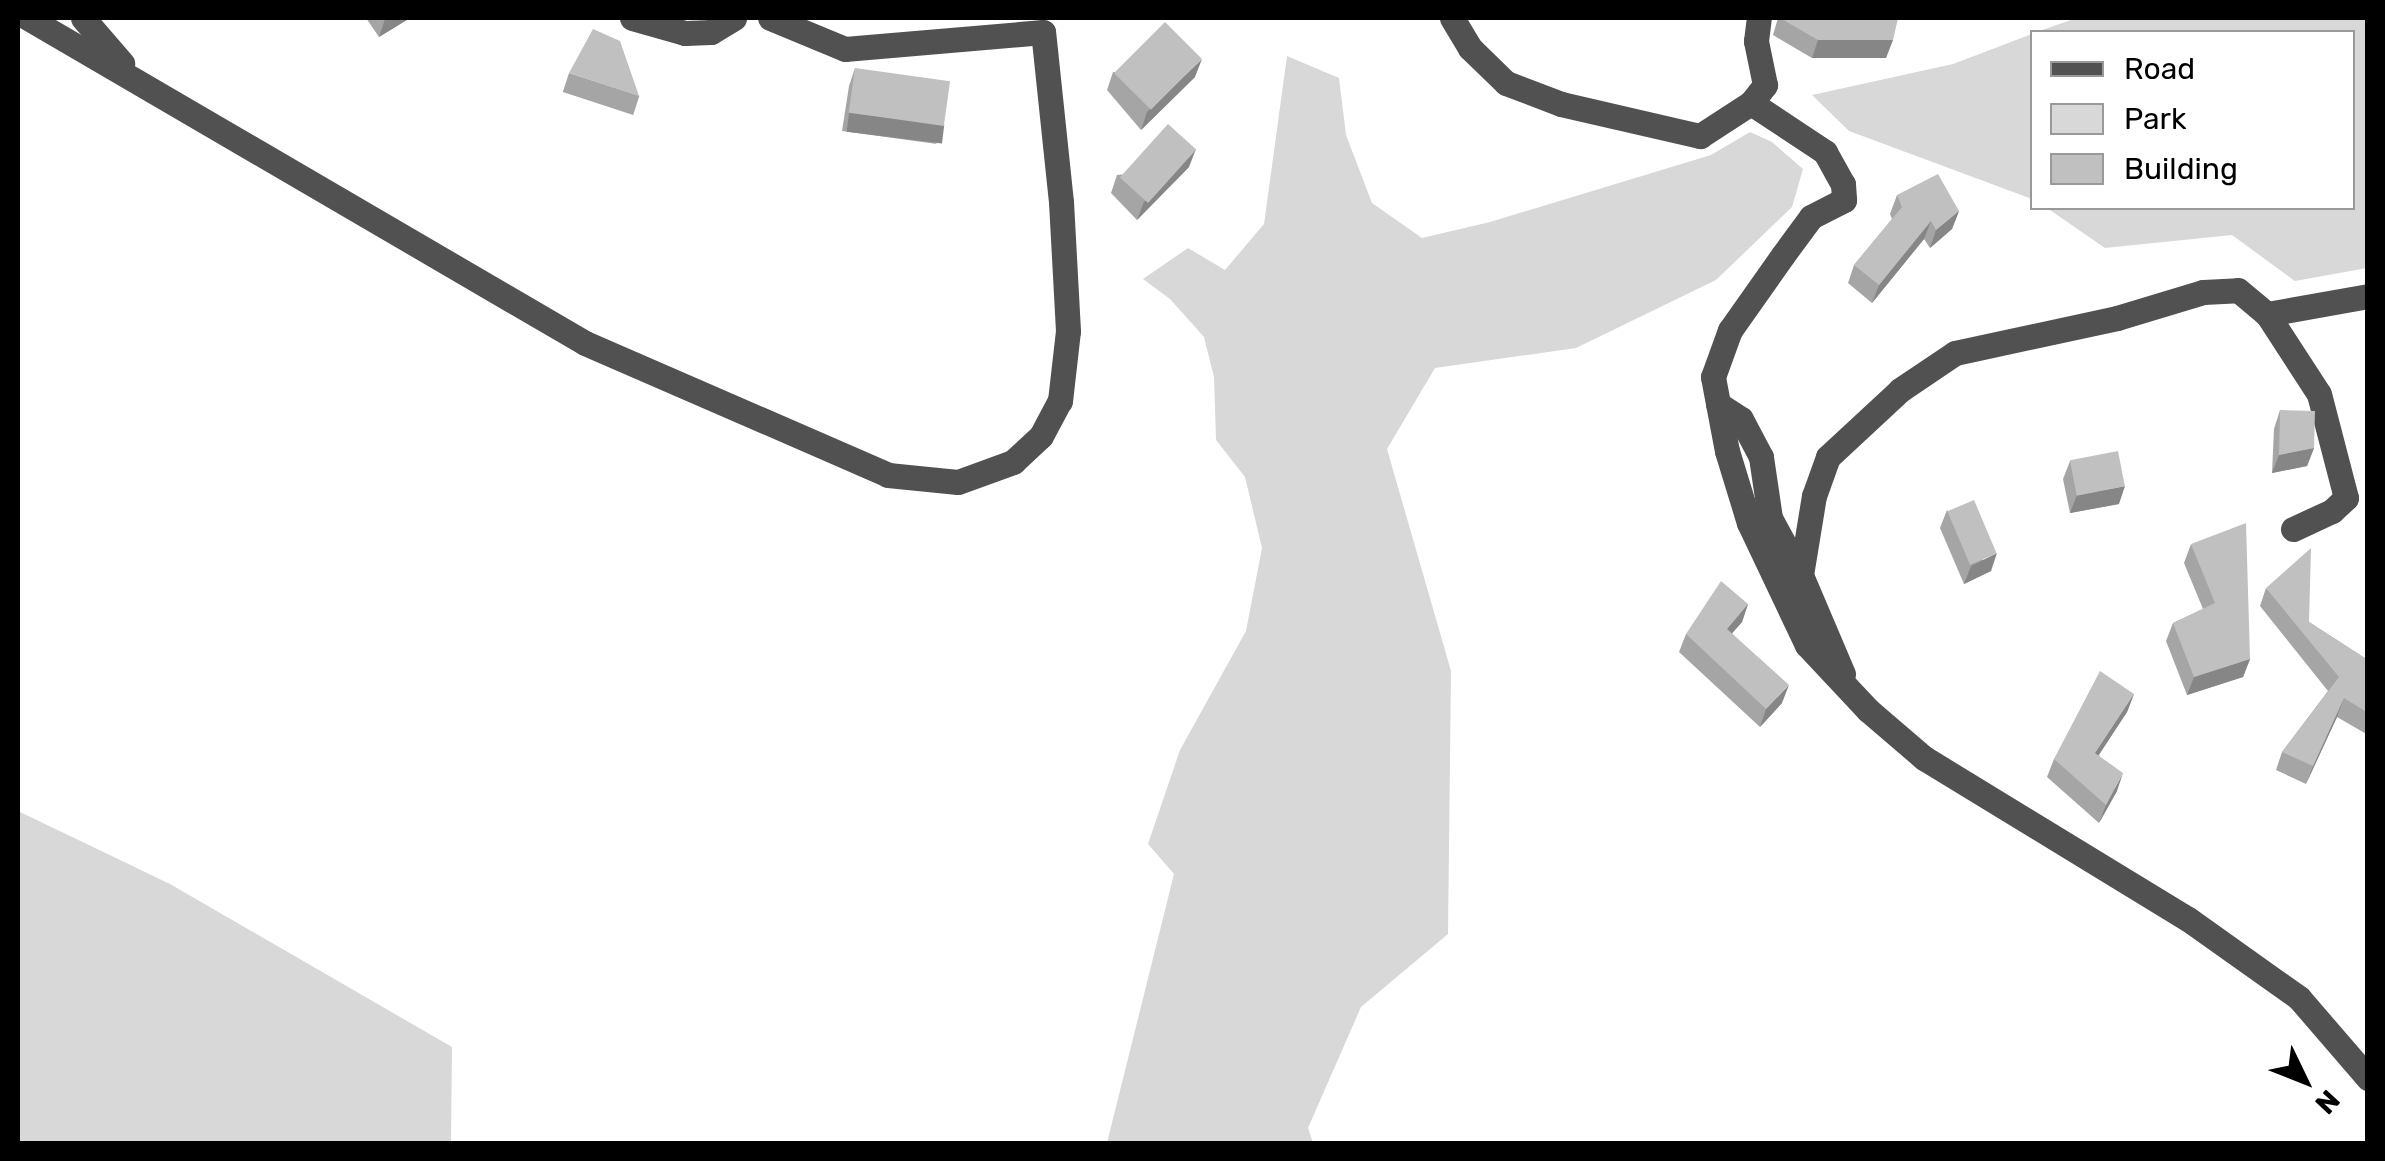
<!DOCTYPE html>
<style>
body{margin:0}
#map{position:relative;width:2385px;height:1161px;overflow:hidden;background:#fff;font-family:Rubik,sans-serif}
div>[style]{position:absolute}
.green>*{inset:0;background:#d8d8d8}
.minor>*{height:25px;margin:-12.5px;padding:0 12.5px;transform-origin:12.5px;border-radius:12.5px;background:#515151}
.wall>*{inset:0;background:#a5a5a5;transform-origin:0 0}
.shaded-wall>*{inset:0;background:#868686;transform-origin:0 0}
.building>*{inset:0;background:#c0c0c0;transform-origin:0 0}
span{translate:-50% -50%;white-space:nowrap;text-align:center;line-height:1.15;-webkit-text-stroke:9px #fff;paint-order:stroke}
.frame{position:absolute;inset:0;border:20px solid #000;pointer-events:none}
.legend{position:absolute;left:2030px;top:30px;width:325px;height:180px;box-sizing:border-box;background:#fff;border:2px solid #999;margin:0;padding:12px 18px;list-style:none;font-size:30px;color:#000}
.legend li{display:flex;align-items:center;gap:20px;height:50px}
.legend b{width:50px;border:2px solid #999}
.north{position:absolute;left:2255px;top:1031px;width:100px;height:100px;-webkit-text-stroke:8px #fff;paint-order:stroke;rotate:133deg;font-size:28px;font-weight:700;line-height:40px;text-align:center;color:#000}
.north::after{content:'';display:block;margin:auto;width:35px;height:45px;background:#000;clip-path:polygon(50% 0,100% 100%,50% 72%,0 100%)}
</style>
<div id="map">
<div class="green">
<div style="clip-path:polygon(2077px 18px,2367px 18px,2367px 268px,2295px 281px,2232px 235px,2105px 248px,2047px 208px,2352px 208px,2352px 32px,2036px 32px)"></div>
<div style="clip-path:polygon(2032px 34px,2032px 199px,1849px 131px,1812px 95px,1953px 64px)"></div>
<div style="clip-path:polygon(1287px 56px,1339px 78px,1346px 135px,1372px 203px,1422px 238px,1490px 222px,1711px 155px,1750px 132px,1772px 142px,1803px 169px,1792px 207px,1716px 280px,1576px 348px,1435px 368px,1387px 449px,1451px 671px,1448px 934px,1361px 1007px,1308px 1128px,1313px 1143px,1107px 1143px,1174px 874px,1148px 844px,1180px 750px,1246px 631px,1262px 548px,1245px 477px,1216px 440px,1214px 377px,1204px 337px,1170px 299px,1143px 279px,1188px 248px,1225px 270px,1264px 224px)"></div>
<div style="clip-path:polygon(18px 811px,170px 884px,452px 1047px,451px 1143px,18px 1143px)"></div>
</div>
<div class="minor">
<div style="left:28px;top:18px;width:645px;rotate:30.26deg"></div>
<div style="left:585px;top:343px;width:331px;rotate:23.5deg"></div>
<div style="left:888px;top:475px;width:70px;rotate:5.7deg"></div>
<div style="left:958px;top:482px;width:59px;rotate:-20deg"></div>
<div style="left:1013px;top:462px;width:38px;rotate:-43deg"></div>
<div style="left:1041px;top:436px;width:40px;rotate:-62deg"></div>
<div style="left:1060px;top:401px;width:70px;rotate:-83.5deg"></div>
<div style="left:1068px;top:331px;width:129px;rotate:-93.1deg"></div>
<div style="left:1061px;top:202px;width:171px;rotate:-96deg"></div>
<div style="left:1043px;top:32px;width:199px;rotate:175.1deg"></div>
<div style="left:845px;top:49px;width:81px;rotate:-157.5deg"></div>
<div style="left:83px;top:18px;width:60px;rotate:49.1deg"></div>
<div style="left:632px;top:18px;width:55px;rotate:15.8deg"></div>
<div style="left:685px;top:33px;width:26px;rotate:-2deg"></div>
<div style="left:711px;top:32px;width:27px;rotate:-31deg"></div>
<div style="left:1452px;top:18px;width:35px;rotate:59deg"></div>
<div style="left:1470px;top:48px;width:50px;rotate:44.2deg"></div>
<div style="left:1506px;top:83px;width:59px;rotate:20.9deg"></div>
<div style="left:1561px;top:104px;width:143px;rotate:13deg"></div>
<div style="left:1700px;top:136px;width:61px;rotate:-32.9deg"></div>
<div style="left:1751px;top:103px;width:89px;rotate:33.5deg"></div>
<div style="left:1825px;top:152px;width:37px;rotate:61deg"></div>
<div style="left:1843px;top:184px;width:16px;rotate:86deg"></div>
<div style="left:1844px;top:200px;width:37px;rotate:153deg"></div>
<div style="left:1811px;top:217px;width:47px;rotate:126.4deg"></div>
<div style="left:1783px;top:255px;width:92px;rotate:125.2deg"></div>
<div style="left:1730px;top:330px;width:50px;rotate:109.9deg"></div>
<div style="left:1713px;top:377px;width:75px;rotate:79.3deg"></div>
<div style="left:1727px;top:451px;width:75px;rotate:73deg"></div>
<div style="left:1749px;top:523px;width:135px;rotate:64.6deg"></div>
<div style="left:1807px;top:645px;width:89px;rotate:46.8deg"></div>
<div style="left:1868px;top:710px;width:74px;rotate:40.6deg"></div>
<div style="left:1924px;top:758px;width:309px;rotate:31.4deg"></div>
<div style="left:2188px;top:919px;width:136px;rotate:35.4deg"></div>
<div style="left:2299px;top:998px;width:106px;rotate:49.2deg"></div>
<div style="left:1751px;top:103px;width:23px;rotate:-52deg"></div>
<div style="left:1765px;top:85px;width:45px;rotate:-101.6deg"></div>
<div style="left:1756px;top:41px;width:23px;rotate:-83deg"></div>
<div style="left:2267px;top:314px;width:95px;rotate:57deg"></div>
<div style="left:2319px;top:394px;width:107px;rotate:75.4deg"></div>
<div style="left:2346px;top:498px;width:19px;rotate:137deg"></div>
<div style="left:2332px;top:511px;width:43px;rotate:155.2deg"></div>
<div style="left:1718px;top:404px;width:27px;rotate:33deg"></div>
<div style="left:1741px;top:419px;width:43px;rotate:62.2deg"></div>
<div style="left:1761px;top:457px;width:62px;rotate:81.6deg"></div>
<div style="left:1770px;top:518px;width:65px;rotate:61.5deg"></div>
<div style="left:1843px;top:674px;width:108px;rotate:-113deg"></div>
<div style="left:1801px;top:575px;width:80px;rotate:-80.7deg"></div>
<div style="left:1814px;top:496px;width:41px;rotate:-70.3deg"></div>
<div style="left:1828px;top:457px;width:98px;rotate:-42.9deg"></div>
<div style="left:1900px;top:390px;width:66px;rotate:-33.9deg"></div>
<div style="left:1955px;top:353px;width:166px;rotate:-12.2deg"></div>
<div style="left:2117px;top:318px;width:90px;rotate:-16.8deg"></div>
<div style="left:2203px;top:292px;width:35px;rotate:-3deg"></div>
<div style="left:2238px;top:290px;width:38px;rotate:40deg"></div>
<div style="left:2267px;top:314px;width:103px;rotate:-10.1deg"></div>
</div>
<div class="wall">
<div style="clip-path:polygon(366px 18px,410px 18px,379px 37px)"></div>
<div style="clip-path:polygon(1778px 18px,1898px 18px,1886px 58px,1812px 58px,1773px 35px)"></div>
<div style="clip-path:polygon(855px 68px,937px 144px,842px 131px,849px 86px)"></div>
<div style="clip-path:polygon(1113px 72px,1195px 77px,1141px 130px,1107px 90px)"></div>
<div style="left:569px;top:73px;width:74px;height:20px;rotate:18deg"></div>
<div style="clip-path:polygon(1189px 167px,1137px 220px,1111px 193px,1117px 175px)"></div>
<div style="clip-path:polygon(1897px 195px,1959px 211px,1952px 229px,1930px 248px,1924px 239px,1872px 303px,1848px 283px,1854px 265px,1892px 219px,1890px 214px)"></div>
<div style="clip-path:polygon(2280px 410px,2314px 448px,2307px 466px,2272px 473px,2274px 429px)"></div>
<div style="clip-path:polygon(2070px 461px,2119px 504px,2070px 513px,2063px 479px)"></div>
<div style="clip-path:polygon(1947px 510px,1991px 571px,1964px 584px,1940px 528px)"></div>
<div style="clip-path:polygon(2191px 544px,2250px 659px,2243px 677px,2187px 695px,2166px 641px,2173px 623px,2203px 609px,2184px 563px)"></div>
<div style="clip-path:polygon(2266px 588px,2309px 622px,2368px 660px,2368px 735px,2337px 717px,2306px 784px,2276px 770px,2282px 752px,2328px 691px,2260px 606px)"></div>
<div style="clip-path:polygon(1748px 604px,1742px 622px,1732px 633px,1782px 703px,1760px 727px,1679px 652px,1686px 634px)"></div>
<div style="clip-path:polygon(2134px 694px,2127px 712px,2099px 755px,2117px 791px,2099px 823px,2047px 777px,2054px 759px)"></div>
</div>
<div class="shaded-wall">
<div style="clip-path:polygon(388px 18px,410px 18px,379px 37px,385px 19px)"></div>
<div style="clip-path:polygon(1818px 40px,1893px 40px,1886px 58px,1812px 58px)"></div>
<div style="clip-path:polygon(1202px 59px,1195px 77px,1141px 130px,1147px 112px)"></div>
<div style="left:849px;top:113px;width:96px;height:19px;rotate:7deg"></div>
<div style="clip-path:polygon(1196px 149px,1189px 167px,1137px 220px,1144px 202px)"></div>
<div style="clip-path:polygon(1959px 211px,1952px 229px,1930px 248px,1936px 230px)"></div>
<div style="clip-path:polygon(1931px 221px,1924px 239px,1872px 303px,1879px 285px)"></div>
<div style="clip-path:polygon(2314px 448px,2307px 466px,2272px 473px,2279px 455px)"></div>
<div style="clip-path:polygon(2125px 486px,2119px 504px,2070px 513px,2077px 495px)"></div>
<div style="clip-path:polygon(1997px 553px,1991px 571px,1964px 584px,1971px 566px)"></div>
<div style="clip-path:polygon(1748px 604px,1742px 622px,1720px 647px,1727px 629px)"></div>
<div style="clip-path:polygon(2250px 659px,2243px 677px,2187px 695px,2194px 677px)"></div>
<div style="clip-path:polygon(1789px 685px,1782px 703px,1760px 727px,1766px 709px)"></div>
<div style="clip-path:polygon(2134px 694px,2127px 712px,2088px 771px,2095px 753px)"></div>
<div style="clip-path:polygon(2344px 698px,2337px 717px,2306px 784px,2313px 766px)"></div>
<div style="clip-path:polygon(2123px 773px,2117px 791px,2099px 823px,2106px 805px)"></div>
</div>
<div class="building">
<div style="clip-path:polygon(1780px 18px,1898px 18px,1893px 40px,1818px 40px)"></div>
<div style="left:1165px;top:22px;width:52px;height:72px;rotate:45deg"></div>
<div style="clip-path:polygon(593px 29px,620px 41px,639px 96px,569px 73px)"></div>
<div style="left:855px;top:68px;width:96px;height:45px;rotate:8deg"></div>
<div style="left:1168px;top:124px;width:38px;height:72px;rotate:42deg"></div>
<div style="clip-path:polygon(1938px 174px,1959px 211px,1936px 230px,1931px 221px,1879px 285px,1854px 265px,1902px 207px,1897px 195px)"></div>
<div style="clip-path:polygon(2280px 410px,2315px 411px,2314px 448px,2279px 455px)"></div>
<div style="left:2118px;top:451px;width:36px;height:49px;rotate:79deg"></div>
<div style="left:1974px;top:500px;width:58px;height:29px;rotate:67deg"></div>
<div style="clip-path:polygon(2246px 523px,2250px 659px,2194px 677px,2173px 623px,2215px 603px,2191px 544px)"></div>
<div style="clip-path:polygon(2311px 548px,2309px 622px,2368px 660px,2368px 713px,2344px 698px,2313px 766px,2282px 752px,2339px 677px,2266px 588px)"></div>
<div style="clip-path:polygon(1721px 581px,1748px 604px,1727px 629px,1789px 685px,1766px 709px,1686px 634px)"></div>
<div style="clip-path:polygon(2100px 671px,2134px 694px,2095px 753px,2123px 773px,2106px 805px,2054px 759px)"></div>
</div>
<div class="frame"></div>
<ul class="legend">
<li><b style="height:12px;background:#515151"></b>Road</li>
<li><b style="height:28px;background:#d8d8d8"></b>Park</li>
<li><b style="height:28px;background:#c0c0c0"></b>Building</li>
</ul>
<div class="north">N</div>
</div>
